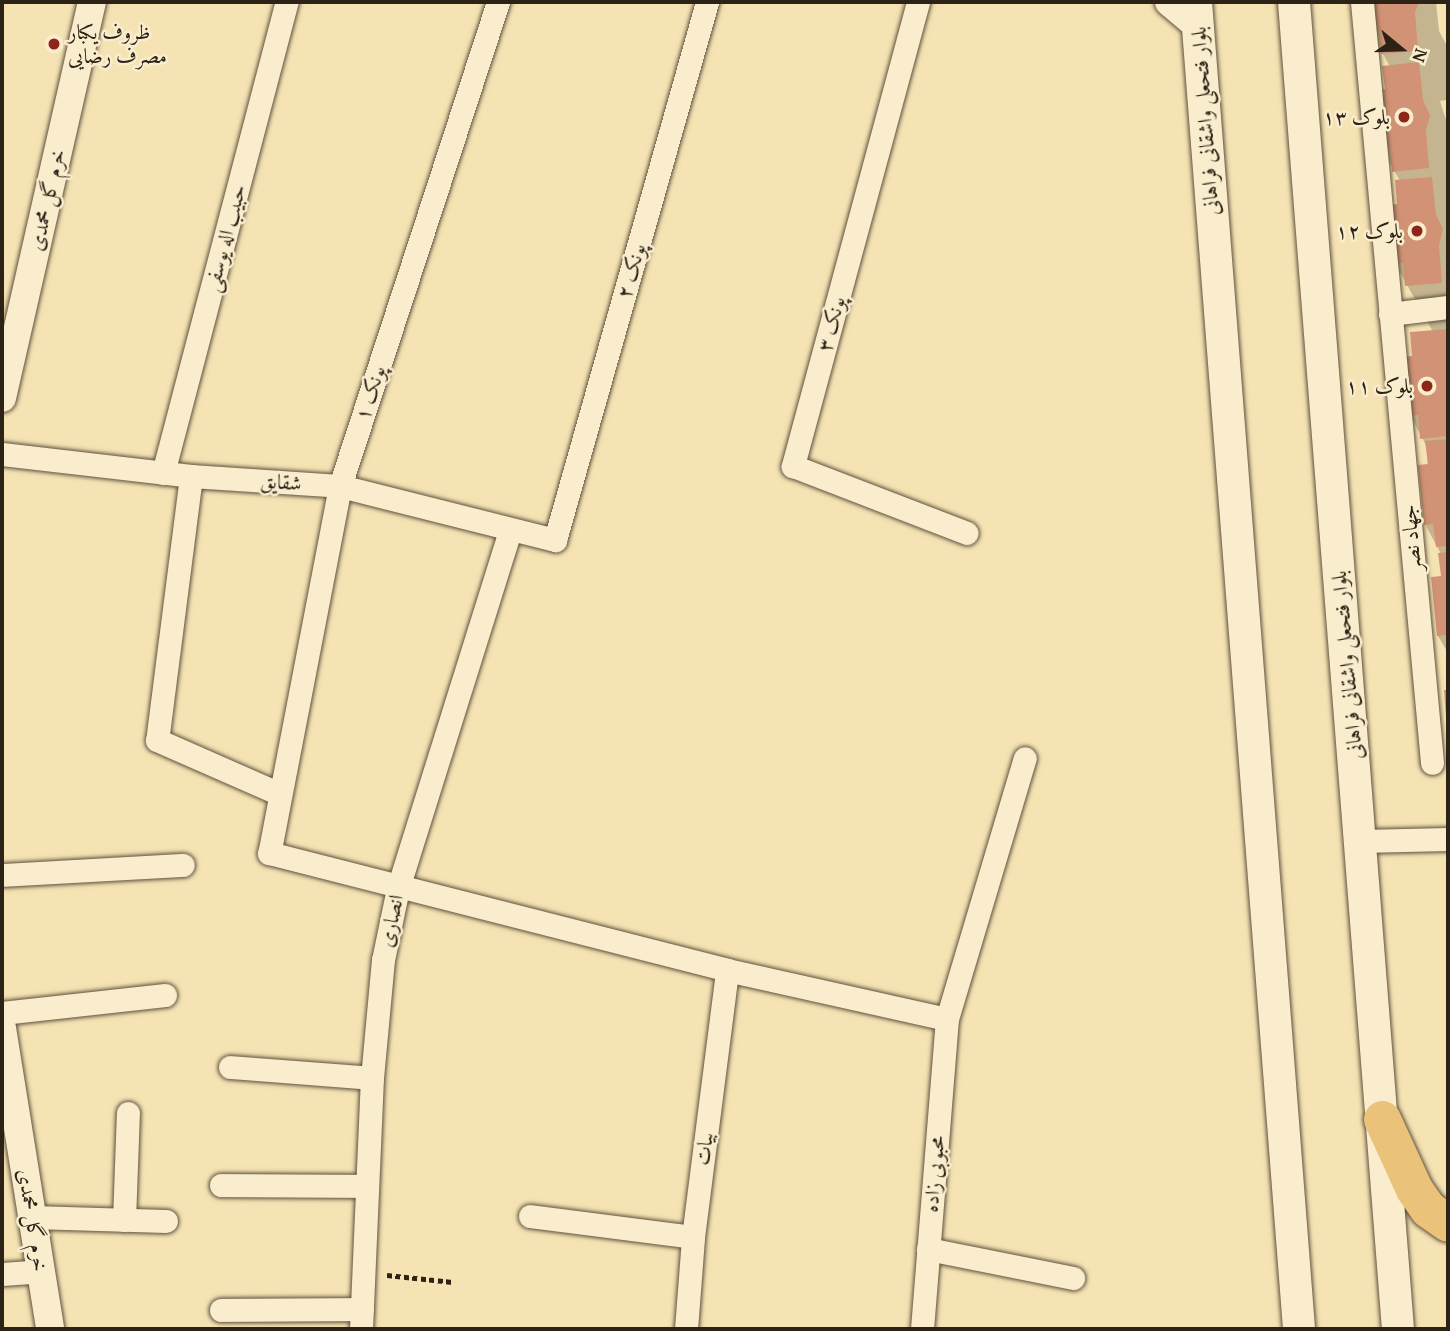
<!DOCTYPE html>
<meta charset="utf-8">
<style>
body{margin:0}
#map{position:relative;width:1450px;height:1331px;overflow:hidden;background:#f6e3b4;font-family:"Gentium Book Plus",Amiri,serif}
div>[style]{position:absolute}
.shadow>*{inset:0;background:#0003}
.building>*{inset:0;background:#d29275}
.path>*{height:4.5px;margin-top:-2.25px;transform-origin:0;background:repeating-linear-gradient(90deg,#2c2215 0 5px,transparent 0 8.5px)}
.roads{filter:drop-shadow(0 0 2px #5e523d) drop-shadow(0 0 2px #5e523d)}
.minor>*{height:23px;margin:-11.5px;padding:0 11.5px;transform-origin:11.5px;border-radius:11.5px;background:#f9edce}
.tertiary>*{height:28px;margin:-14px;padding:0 14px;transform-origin:14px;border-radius:14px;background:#f9edce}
.secondary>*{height:32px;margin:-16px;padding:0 16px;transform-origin:16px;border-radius:16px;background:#f9edce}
.trunk>*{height:37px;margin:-18.5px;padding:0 18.5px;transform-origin:18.5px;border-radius:18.5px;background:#ebc27a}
.dots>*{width:19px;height:19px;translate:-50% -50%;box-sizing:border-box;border:4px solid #f9edce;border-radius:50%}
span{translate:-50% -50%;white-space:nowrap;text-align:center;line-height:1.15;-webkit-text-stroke:5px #f9edce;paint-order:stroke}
.poi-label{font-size:21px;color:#2c2215}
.left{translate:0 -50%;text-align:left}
.right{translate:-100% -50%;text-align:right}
.street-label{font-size:21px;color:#2c2215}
.frame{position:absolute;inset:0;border:4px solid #2c2215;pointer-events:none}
.north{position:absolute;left:1366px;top:14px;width:70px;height:70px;-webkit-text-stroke:5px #f9edce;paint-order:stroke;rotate:109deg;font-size:19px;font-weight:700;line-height:28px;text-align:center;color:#2c2215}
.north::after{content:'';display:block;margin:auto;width:24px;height:32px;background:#2c2215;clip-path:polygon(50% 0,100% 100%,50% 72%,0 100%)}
</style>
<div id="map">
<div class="shadow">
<div style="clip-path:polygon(1368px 2px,1436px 2px,1439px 31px,1446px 44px,1446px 100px,1440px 101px,1448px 126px,1448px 653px,1438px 636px,1433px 578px,1442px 578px,1441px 554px,1425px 524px,1428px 449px,1410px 415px,1414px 357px,1433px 332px,1395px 263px,1400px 181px,1382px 149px,1390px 67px,1371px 31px)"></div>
</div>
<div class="building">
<div style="clip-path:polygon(1366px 2px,1419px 2px,1415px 12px,1418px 51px,1381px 54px,1379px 31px,1369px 32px)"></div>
<div style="clip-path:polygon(1419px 62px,1423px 100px,1430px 115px,1426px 130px,1429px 168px,1392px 172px,1390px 149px,1380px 149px,1375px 90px,1385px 89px,1382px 66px)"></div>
<div style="clip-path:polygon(1432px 177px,1436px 215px,1443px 229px,1439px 245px,1442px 283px,1405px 286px,1403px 263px,1393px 264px,1388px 205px,1397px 204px,1395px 180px)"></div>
<div style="clip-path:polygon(1447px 329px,1448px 436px,1420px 439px,1418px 415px,1408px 416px,1403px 357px,1412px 356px,1410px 332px)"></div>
<div style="clip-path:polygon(1448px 439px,1448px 546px,1436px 547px,1433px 524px,1424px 525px,1418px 465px,1428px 464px,1425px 441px)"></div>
<div style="clip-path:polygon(1448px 552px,1448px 635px,1437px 636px,1431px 577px,1441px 576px,1438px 553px)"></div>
<div style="clip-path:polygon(1444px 690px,1448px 690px,1448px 717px,1446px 717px)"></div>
</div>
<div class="path">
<div style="left:387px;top:1275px;width:66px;rotate:6.1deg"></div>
</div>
<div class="roads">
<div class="minor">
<div style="left:498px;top:2px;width:509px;rotate:108.08deg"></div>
<div style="left:340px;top:486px;width:374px;rotate:100.9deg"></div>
<div style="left:269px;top:853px;width:473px;rotate:14.3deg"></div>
<div style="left:727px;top:970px;width:225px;rotate:12.6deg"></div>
<div style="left:918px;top:2px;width:481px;rotate:105.1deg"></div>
<div style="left:793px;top:466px;width:186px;rotate:21.1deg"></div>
<div style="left:1362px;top:2px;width:764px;rotate:84.74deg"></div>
<div style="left:1390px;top:314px;width:58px;rotate:-6.9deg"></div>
<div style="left:2px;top:454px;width:190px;rotate:6.6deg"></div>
<div style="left:191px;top:476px;width:149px;rotate:3.8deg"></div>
<div style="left:340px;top:486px;width:222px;rotate:14.1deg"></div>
<div style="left:555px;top:540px;width:559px;rotate:-74.22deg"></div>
<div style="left:163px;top:473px;width:487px;rotate:-75.3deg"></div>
<div style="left:191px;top:476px;width:266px;rotate:97.3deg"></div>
<div style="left:157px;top:740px;width:132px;rotate:23.7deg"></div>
<div style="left:1361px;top:841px;width:87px;rotate:-1.3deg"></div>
<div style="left:2px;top:875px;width:181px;rotate:-3.2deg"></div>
<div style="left:2px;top:1013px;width:164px;rotate:-6.3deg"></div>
<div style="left:230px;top:1067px;width:142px;rotate:4.4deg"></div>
<div style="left:221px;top:1185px;width:146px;rotate:0.4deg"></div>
<div style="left:530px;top:1216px;width:164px;rotate:7.3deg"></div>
<div style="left:32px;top:1217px;width:134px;rotate:1.7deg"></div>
<div style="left:124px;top:1220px;width:107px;rotate:-87.9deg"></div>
<div style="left:928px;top:1249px;width:148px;rotate:11.3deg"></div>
<div style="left:2px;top:1274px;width:39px;rotate:-4deg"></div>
<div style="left:221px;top:1310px;width:141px;rotate:-0.4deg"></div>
<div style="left:361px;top:1329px;width:251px;rotate:-87.5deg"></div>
<div style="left:372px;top:1078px;width:119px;rotate:-84.7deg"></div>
<div style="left:383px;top:960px;width:74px;rotate:-78.2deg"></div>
<div style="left:398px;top:888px;width:375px;rotate:-72.6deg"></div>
<div style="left:686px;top:1329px;width:92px;rotate:-85.6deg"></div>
<div style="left:693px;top:1237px;width:269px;rotate:-82.7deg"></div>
<div style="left:922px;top:1329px;width:311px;rotate:-85.4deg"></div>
<div style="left:947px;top:1019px;width:272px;rotate:-73.4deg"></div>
</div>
<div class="tertiary">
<div style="left:1169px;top:2px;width:38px;rotate:40deg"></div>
<div style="left:2px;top:398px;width:406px;rotate:-77.2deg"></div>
<div style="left:2px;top:1028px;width:305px;rotate:80.9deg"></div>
</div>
<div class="secondary">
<div style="left:1196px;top:2px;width:1331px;rotate:85.56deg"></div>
<div style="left:1294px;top:2px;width:1331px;rotate:85.52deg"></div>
</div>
<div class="trunk">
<div style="left:1382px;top:1119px;width:77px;rotate:65.4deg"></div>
<div style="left:1414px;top:1189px;width:24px;rotate:55deg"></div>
<div style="left:1428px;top:1209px;width:24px;rotate:35deg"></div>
</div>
</div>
<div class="dots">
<div style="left:54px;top:44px;background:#8f2418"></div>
<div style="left:1404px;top:117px;background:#8f2418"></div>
<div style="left:1417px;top:231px;background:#8f2418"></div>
<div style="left:1427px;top:386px;background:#8f2418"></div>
</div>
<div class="poi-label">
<span class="left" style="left:68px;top:44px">ظروف یکبار<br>مصرف رضایی</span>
<span class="right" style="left:1390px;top:117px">بلوک ۱۳</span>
<span class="right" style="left:1403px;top:231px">بلوک ۱۲</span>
<span class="right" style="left:1413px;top:386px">بلوک ۱۱</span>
</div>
<div class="street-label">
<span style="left:1205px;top:121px;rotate:-94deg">بلوار فتحعلی واشقانی فراهانی</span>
<span style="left:47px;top:200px;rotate:-77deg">خرم گل محمدی</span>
<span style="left:225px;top:238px;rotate:-75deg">حبیب اله یوسفی</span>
<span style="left:631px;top:271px;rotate:-74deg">پونک ۲</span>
<span style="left:831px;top:324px;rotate:-75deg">پونک ۳</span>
<span style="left:370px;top:393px;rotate:-72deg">پونک ۱</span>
<span style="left:281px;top:482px;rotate:4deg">شقایق</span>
<span style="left:1411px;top:538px;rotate:-95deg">جهاد نصر</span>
<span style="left:1347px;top:665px;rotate:-95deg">بلوار فتحعلی واشقانی فراهانی</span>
<span style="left:391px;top:921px;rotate:-78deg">انصاری</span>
<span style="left:704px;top:1149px;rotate:-83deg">بیات</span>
<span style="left:934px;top:1174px;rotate:-85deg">محبوبی زاده</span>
<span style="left:33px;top:1220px;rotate:81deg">خرم گل محمدی</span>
</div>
<div class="frame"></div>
<div class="north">N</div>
</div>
